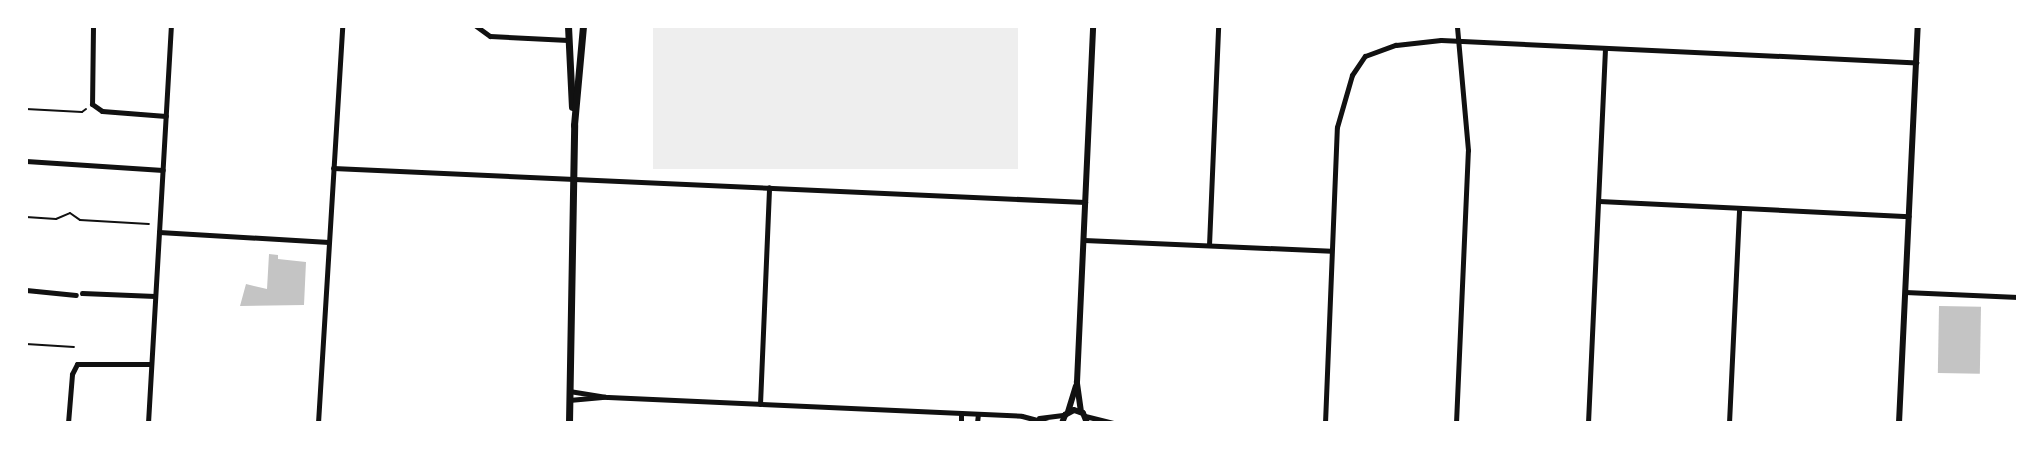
<!DOCTYPE html>
<style>
body{margin:0}
#map{position:relative;width:2044px;height:449px;overflow:hidden;background:#fff;font-family:"Crimson Pro",serif}
div>[style]{position:absolute}
.green>*{inset:0;background:#eee;transform-origin:0 0}
.building>*{inset:0;background:#c4c4c4;transform-origin:0 0}
.path>*{height:2px;margin:-1px;padding:0 1px;transform-origin:1px;border-radius:1px;background:#111}
.minor>*{height:5px;margin:-2.5px;padding:0 2.5px;transform-origin:2.5px;border-radius:2.5px;background:#111}
.tertiary>*{height:6px;margin:-3px;padding:0 3px;transform-origin:3px;border-radius:3px;background:#111}
.secondary>*{height:7px;margin:-3.5px;padding:0 3.5px;transform-origin:3.5px;border-radius:3.5px;background:#111}
span{translate:-50% -50%;white-space:nowrap;text-align:center;line-height:1.15;-webkit-text-stroke:4.5px #fff;paint-order:stroke}
.frame{position:absolute;inset:0;border:28px solid #fff;pointer-events:none}
</style>
<div id="map">
<div class="green">
<div style="left:653px;top:26px;width:365px;height:143px"></div>
</div>
<div class="building">
<div style="clip-path:polygon(269px 254px,278px 255px,278px 259px,306px 262px,304px 305px,240px 306px,246px 284px,267px 289px)"></div>
<div style="left:1939px;top:306px;width:42px;height:67px;rotate:1deg"></div>
</div>
<div class="path">
<div style="left:26px;top:109px;width:56px;rotate:3.1deg"></div>
<div style="left:82px;top:112px;width:5px;rotate:-37deg"></div>
<div style="left:26px;top:217px;width:30px;rotate:4deg"></div>
<div style="left:56px;top:219px;width:15px;rotate:-23deg"></div>
<div style="left:70px;top:213px;width:12px;rotate:35deg"></div>
<div style="left:80px;top:220px;width:69px;rotate:3.3deg"></div>
<div style="left:26px;top:344px;width:48px;rotate:3.6deg"></div>
</div>
<div class="minor">
<div style="left:93px;top:26px;width:78px;rotate:90.7deg"></div>
<div style="left:92px;top:104px;width:12px;rotate:35deg"></div>
<div style="left:102px;top:111px;width:64px;rotate:4.5deg"></div>
<div style="left:476px;top:26px;width:17px;rotate:36deg"></div>
<div style="left:490px;top:36px;width:78px;rotate:2.9deg"></div>
<div style="left:26px;top:161px;width:137px;rotate:3.8deg"></div>
<div style="left:333px;top:168px;width:753px;rotate:2.59deg"></div>
<div style="left:1599px;top:201px;width:310px;rotate:2.8deg"></div>
<div style="left:159px;top:232px;width:170px;rotate:3.4deg"></div>
<div style="left:1084px;top:240px;width:247px;rotate:2.5deg"></div>
<div style="left:1209px;top:245px;width:219px;rotate:-87.6deg"></div>
<div style="left:26px;top:290px;width:50px;rotate:5.7deg"></div>
<div style="left:1905px;top:292px;width:113px;rotate:2.5deg"></div>
<div style="left:82px;top:293px;width:73px;rotate:2.4deg"></div>
<div style="left:569px;top:391px;width:39px;rotate:9deg"></div>
<div style="left:608px;top:397px;width:414px;rotate:2.6deg"></div>
<div style="left:1022px;top:416px;width:28px;rotate:15deg"></div>
<div style="left:569px;top:400px;width:36px;rotate:-5deg"></div>
<div style="left:760px;top:404px;width:217px;rotate:-87.6deg"></div>
<div style="left:1085px;top:416px;width:29px;rotate:14deg"></div>
<div style="left:1039px;top:418px;width:26px;rotate:-7deg"></div>
<div style="left:68px;top:423px;width:49px;rotate:-85.3deg"></div>
<div style="left:72px;top:374px;width:11px;rotate:-63deg"></div>
<div style="left:77px;top:364px;width:74px"></div>
<div style="left:148px;top:423px;width:398px;rotate:-86.7deg"></div>
<div style="left:318px;top:423px;width:398px;rotate:-86.5deg"></div>
<div style="left:961px;top:423px;width:10px;rotate:-90deg"></div>
<div style="left:977px;top:423px;width:9px;rotate:-84deg"></div>
<div style="left:1325px;top:423px;width:296px;rotate:-87.7deg"></div>
<div style="left:1337px;top:127px;width:54px;rotate:-73.9deg"></div>
<div style="left:1352px;top:75px;width:23px;rotate:-56deg"></div>
<div style="left:1365px;top:56px;width:33px;rotate:-20deg"></div>
<div style="left:1396px;top:45px;width:45px;rotate:-6.3deg"></div>
<div style="left:1441px;top:40px;width:476px;rotate:2.7deg"></div>
<div style="left:1456px;top:423px;width:273px;rotate:-87.5deg"></div>
<div style="left:1468px;top:150px;width:124px;rotate:-95.1deg"></div>
<div style="left:1588px;top:423px;width:375px;rotate:-87.4deg"></div>
<div style="left:1729px;top:423px;width:215px;rotate:-87.3deg"></div>
</div>
<div class="tertiary">
<div style="left:1068px;top:412px;width:27px;rotate:-73deg"></div>
<div style="left:1081px;top:412px;width:30px;rotate:-98deg"></div>
<div style="left:1077px;top:382px;width:356px;rotate:-87.4deg"></div>
<div style="left:1062px;top:423px;width:9px;rotate:-69deg"></div>
<div style="left:1065px;top:415px;width:10px;rotate:-29deg"></div>
<div style="left:1074px;top:410px;width:9px;rotate:18deg"></div>
<div style="left:1083px;top:413px;width:11px;rotate:68deg"></div>
<div style="left:1899px;top:423px;width:397px;rotate:-87.3deg"></div>
</div>
<div class="secondary">
<div style="left:568px;top:26px;width:81px;rotate:87.2deg"></div>
<div style="left:569px;top:423px;width:298px;rotate:-89deg"></div>
<div style="left:574px;top:125px;width:99px;rotate:-84.8deg"></div>
</div>
<div class="frame"></div>
</div>
